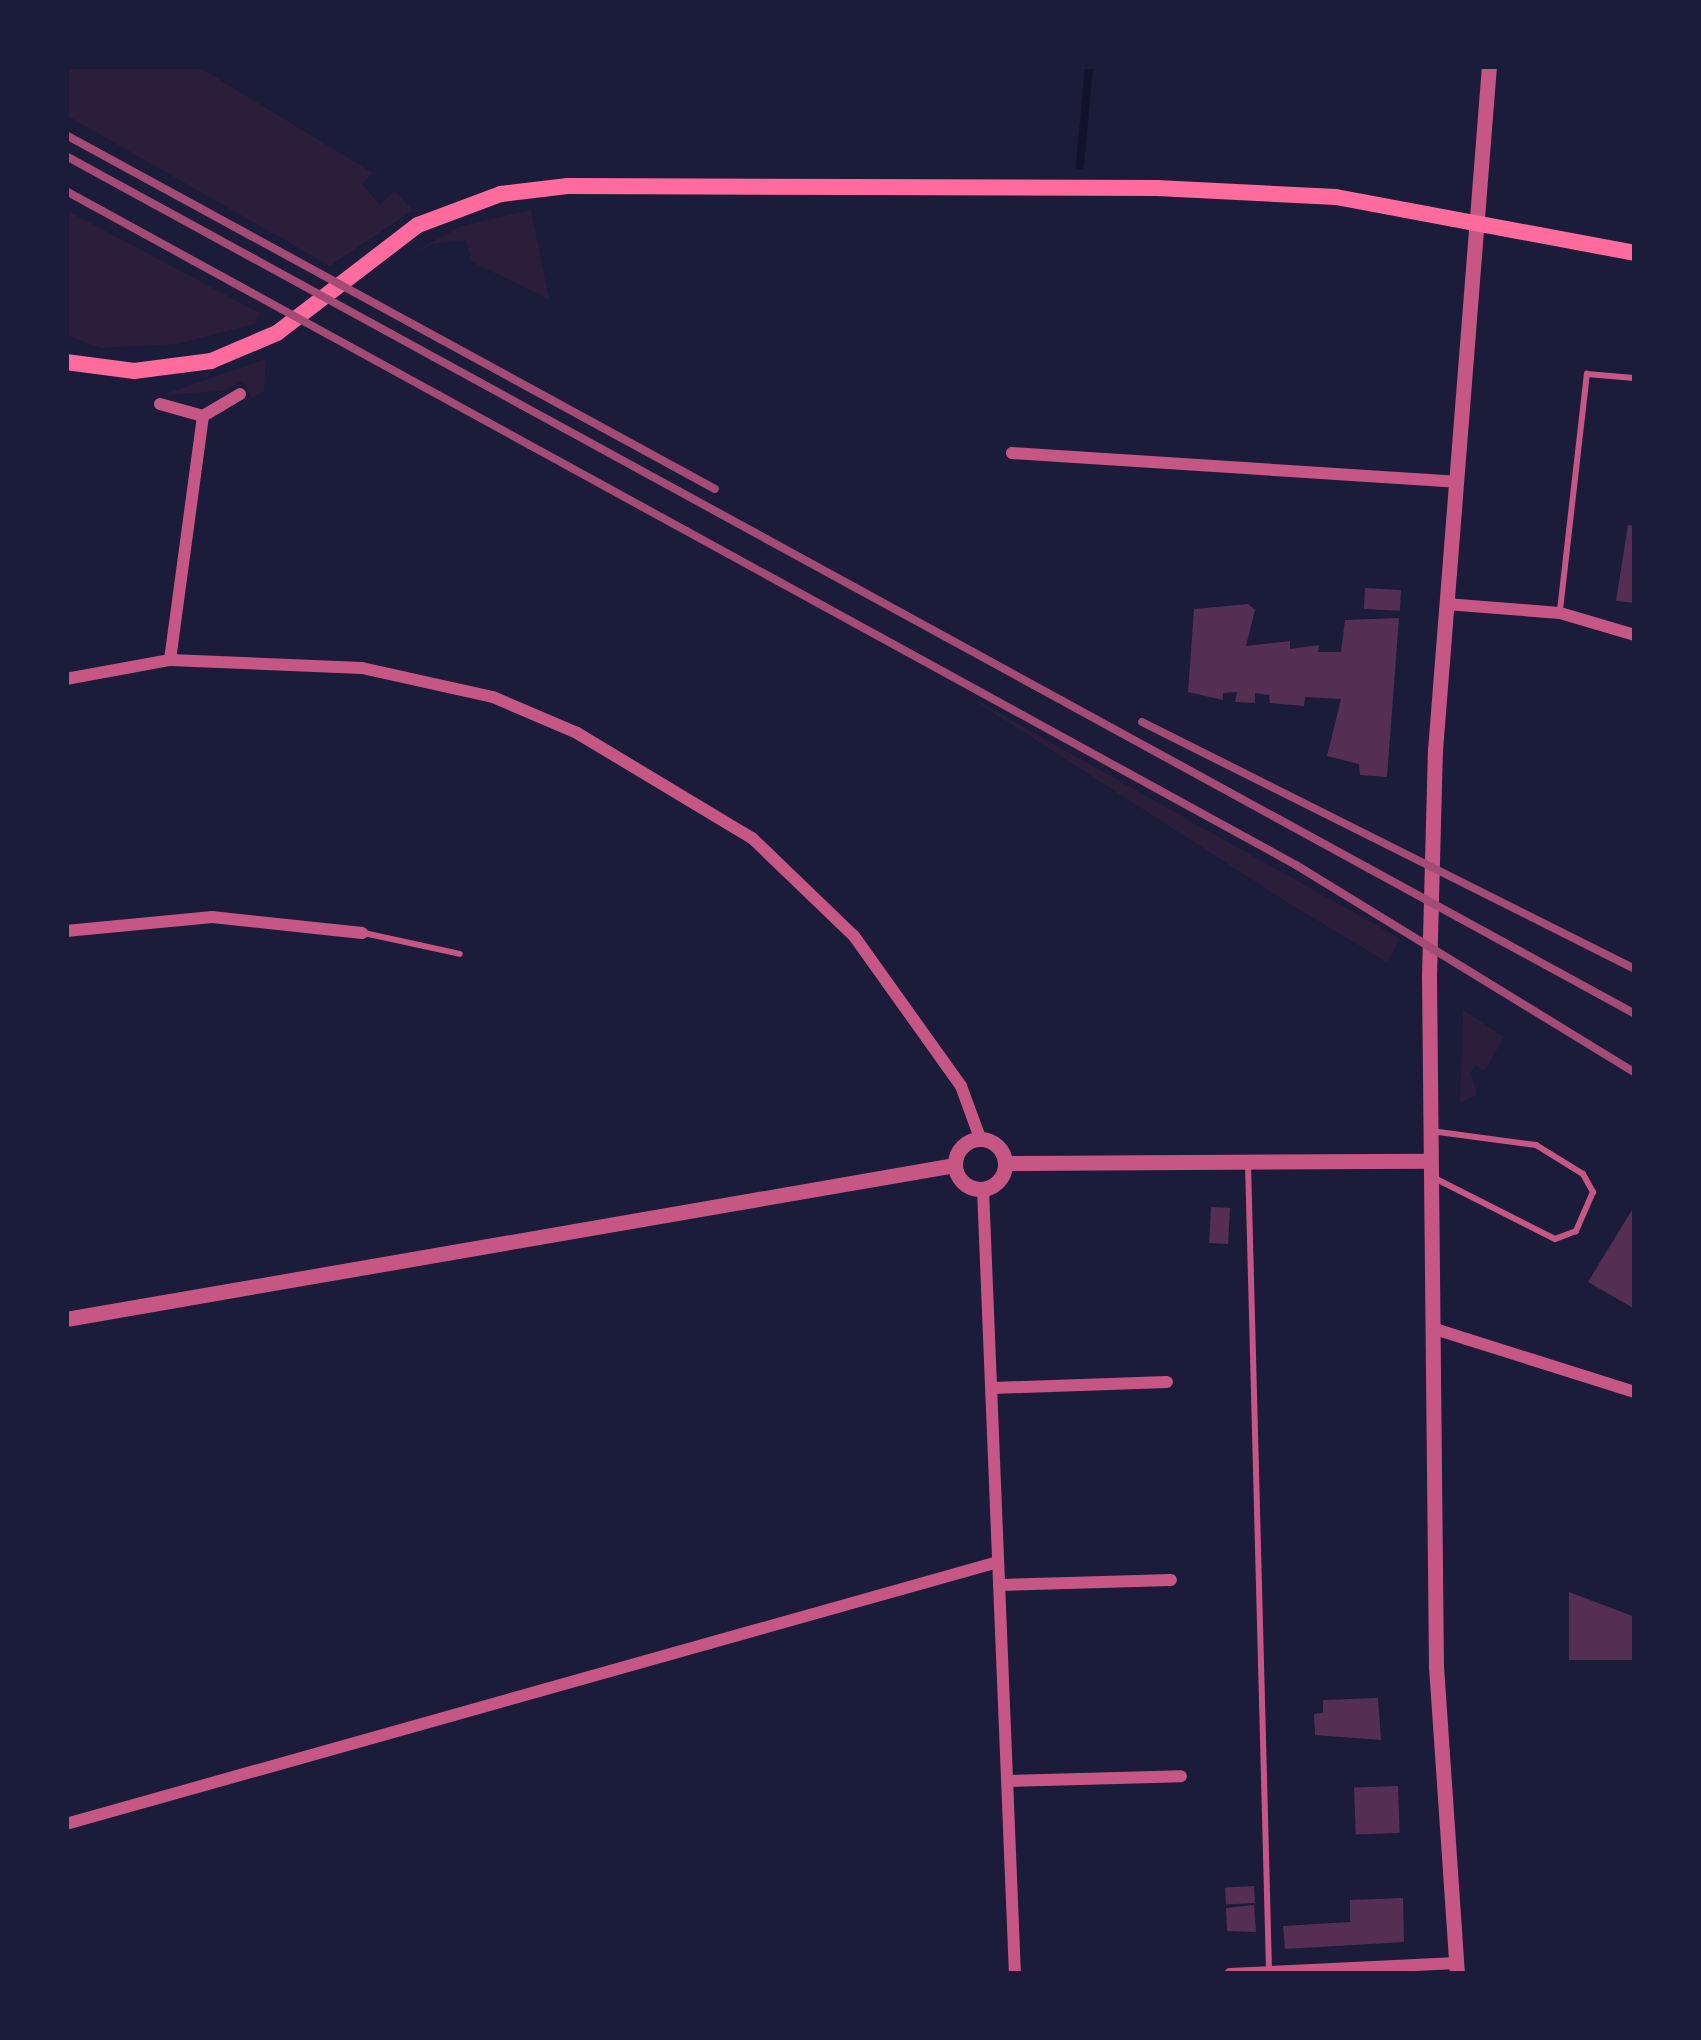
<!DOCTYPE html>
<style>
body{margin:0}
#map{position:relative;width:1701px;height:2040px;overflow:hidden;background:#1b1b3a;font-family:Roboto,sans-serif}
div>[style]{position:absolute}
.green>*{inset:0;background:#2a1e3b}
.stream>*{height:8px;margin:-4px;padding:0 4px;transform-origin:4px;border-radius:4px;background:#12122b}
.building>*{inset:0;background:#542f53;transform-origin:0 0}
.service>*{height:6px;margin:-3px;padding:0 3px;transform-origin:3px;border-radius:3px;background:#c65784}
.minor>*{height:12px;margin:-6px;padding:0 6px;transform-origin:6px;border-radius:6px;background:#c65784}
.tertiary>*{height:15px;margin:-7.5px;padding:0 7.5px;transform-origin:7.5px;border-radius:7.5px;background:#c65784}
.tertiary>.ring{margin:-7.5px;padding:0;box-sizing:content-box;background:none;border:15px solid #c65784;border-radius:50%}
.secondary>*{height:16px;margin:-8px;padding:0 8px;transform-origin:8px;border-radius:8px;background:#ff6b9d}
.rail>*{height:8px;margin:-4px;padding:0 4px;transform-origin:4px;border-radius:4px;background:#a44b75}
span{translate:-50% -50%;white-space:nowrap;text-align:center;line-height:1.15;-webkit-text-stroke:9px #1b1b3a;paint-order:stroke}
.frame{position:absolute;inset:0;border:69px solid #1b1b3a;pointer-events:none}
</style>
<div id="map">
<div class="green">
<div style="clip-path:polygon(66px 66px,197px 66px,373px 173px,362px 184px,380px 205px,394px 191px,413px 210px,330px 266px,66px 115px)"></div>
<div style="clip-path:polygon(66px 210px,260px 313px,255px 324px,177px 344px,101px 348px,66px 335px)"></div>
<div style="clip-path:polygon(531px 210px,549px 299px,472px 262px,466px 240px,432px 244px,398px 261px,462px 226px)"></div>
<div style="clip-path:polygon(266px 359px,264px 391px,252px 398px,242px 381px,222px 391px,162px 395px)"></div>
<div style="clip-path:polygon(963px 693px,1399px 938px,1394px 951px,1387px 962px,1285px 901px)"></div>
<div style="clip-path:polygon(1463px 1010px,1504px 1037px,1485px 1071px,1475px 1065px,1471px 1072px,1477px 1095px,1460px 1102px)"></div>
</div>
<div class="stream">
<div style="left:1080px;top:165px;width:99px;rotate:-84.8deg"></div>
</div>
<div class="building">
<div style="clip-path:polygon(1628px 525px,1635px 526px,1635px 603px,1616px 601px)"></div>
<div style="left:1365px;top:588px;width:36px;height:21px;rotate:3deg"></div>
<div style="clip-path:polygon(1248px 604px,1255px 610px,1246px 646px,1290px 641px,1290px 649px,1319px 645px,1318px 652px,1341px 652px,1345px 620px,1399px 618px,1387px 777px,1360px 775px,1359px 764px,1327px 756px,1341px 699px,1305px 697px,1304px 706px,1270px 703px,1269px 695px,1255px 693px,1255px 703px,1235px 702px,1237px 692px,1223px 693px,1223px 700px,1188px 692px,1194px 609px)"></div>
<div style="clip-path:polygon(1635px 1205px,1635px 1309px,1588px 1282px)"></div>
<div style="left:1211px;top:1207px;width:19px;height:36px;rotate:3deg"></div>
<div style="clip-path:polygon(1569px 1592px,1635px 1617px,1635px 1660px,1569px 1660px)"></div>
<div style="clip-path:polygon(1378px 1698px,1381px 1740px,1315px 1735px,1314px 1714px,1323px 1713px,1323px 1700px)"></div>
<div style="left:1398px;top:1786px;width:47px;height:44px;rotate:88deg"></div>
<div style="left:1254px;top:1886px;width:17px;height:29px;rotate:87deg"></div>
<div style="clip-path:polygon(1403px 1898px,1404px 1942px,1285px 1949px,1283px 1926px,1350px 1922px,1350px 1900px)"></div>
<div style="clip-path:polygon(1254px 1905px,1256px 1932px,1227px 1931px,1226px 1908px)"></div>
</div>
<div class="service">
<div style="left:1560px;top:610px;width:238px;rotate:-83.5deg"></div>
<div style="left:1587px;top:374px;width:47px;rotate:4.9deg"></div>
<div style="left:364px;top:933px;width:98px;rotate:12.3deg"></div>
<div style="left:1431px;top:1131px;width:106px;rotate:7.6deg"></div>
<div style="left:1536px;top:1145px;width:55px;rotate:31.7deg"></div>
<div style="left:1583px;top:1174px;width:21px;rotate:61deg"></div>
<div style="left:1593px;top:1192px;width:43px;rotate:113.6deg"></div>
<div style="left:1576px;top:1231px;width:22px;rotate:159deg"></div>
<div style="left:1555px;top:1239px;width:133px;rotate:-153.2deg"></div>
<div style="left:1248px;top:1163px;width:809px;rotate:88.51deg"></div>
</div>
<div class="minor">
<div style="left:160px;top:404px;width:45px;rotate:15.6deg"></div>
<div style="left:1012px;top:453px;width:445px;rotate:3.7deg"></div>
<div style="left:1446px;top:604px;width:114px;rotate:4.5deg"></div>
<div style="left:1560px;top:613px;width:78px;rotate:16.3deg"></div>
<div style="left:170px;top:660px;width:246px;rotate:-82.3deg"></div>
<div style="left:203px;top:416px;width:43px;rotate:-30.7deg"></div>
<div style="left:66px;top:679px;width:106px;rotate:-10.4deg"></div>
<div style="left:170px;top:660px;width:192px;rotate:2.4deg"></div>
<div style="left:362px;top:668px;width:134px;rotate:12.5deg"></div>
<div style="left:493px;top:697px;width:91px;rotate:23.2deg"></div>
<div style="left:577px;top:733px;width:204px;rotate:31deg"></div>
<div style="left:752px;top:838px;width:141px;rotate:43.9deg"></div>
<div style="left:854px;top:936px;width:184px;rotate:54.5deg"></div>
<div style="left:961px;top:1086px;width:55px;rotate:69.9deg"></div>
<div style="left:66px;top:931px;width:147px;rotate:-5.5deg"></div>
<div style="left:212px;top:917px;width:151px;rotate:6.1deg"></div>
<div style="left:983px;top:1189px;width:786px;rotate:87.67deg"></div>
<div style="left:1438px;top:1330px;width:207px;rotate:17.5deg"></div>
<div style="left:992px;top:1388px;width:175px;rotate:-2deg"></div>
<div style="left:999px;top:1585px;width:172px;rotate:-1.7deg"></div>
<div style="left:1007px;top:1781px;width:174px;rotate:-1.6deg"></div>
<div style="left:66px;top:1824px;width:968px;rotate:-15.7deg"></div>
<div style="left:1230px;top:1974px;width:227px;rotate:-2.8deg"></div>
</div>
<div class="tertiary">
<div class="ring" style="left:955px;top:1139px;width:35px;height:35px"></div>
<div style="left:1006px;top:1163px;width:421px;rotate:-0.3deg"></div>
<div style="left:66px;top:1319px;width:902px;rotate:-9.83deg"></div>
<div style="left:1457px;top:1974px;width:307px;rotate:-93.9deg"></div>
<div style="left:1436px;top:1668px;width:692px;rotate:-90.58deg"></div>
<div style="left:1429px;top:976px;width:226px;rotate:-88.5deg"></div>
<div style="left:1435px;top:750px;width:686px;rotate:-85.49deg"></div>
</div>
<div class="secondary">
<div style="left:66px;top:362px;width:69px;rotate:7.5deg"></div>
<div style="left:134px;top:371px;width:78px;rotate:-7.4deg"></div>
<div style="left:211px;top:361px;width:72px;rotate:-23deg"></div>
<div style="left:277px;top:333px;width:178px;rotate:-37.5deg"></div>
<div style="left:418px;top:225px;width:89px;rotate:-20.5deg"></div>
<div style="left:501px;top:194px;width:67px;rotate:-6.8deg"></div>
<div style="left:568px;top:186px;width:589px;rotate:0.19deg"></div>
<div style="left:1157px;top:188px;width:179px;rotate:2.9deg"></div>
<div style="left:1336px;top:197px;width:304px;rotate:10.6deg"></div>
</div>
<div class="rail">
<div style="left:66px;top:135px;width:739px;rotate:28.61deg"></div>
<div style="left:66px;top:156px;width:1788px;rotate:28.67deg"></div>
<div style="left:66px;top:191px;width:1403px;rotate:28.72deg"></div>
<div style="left:1296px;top:865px;width:398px;rotate:31.5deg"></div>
<div style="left:1142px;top:722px;width:551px;rotate:26.61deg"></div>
</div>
<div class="frame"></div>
</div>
